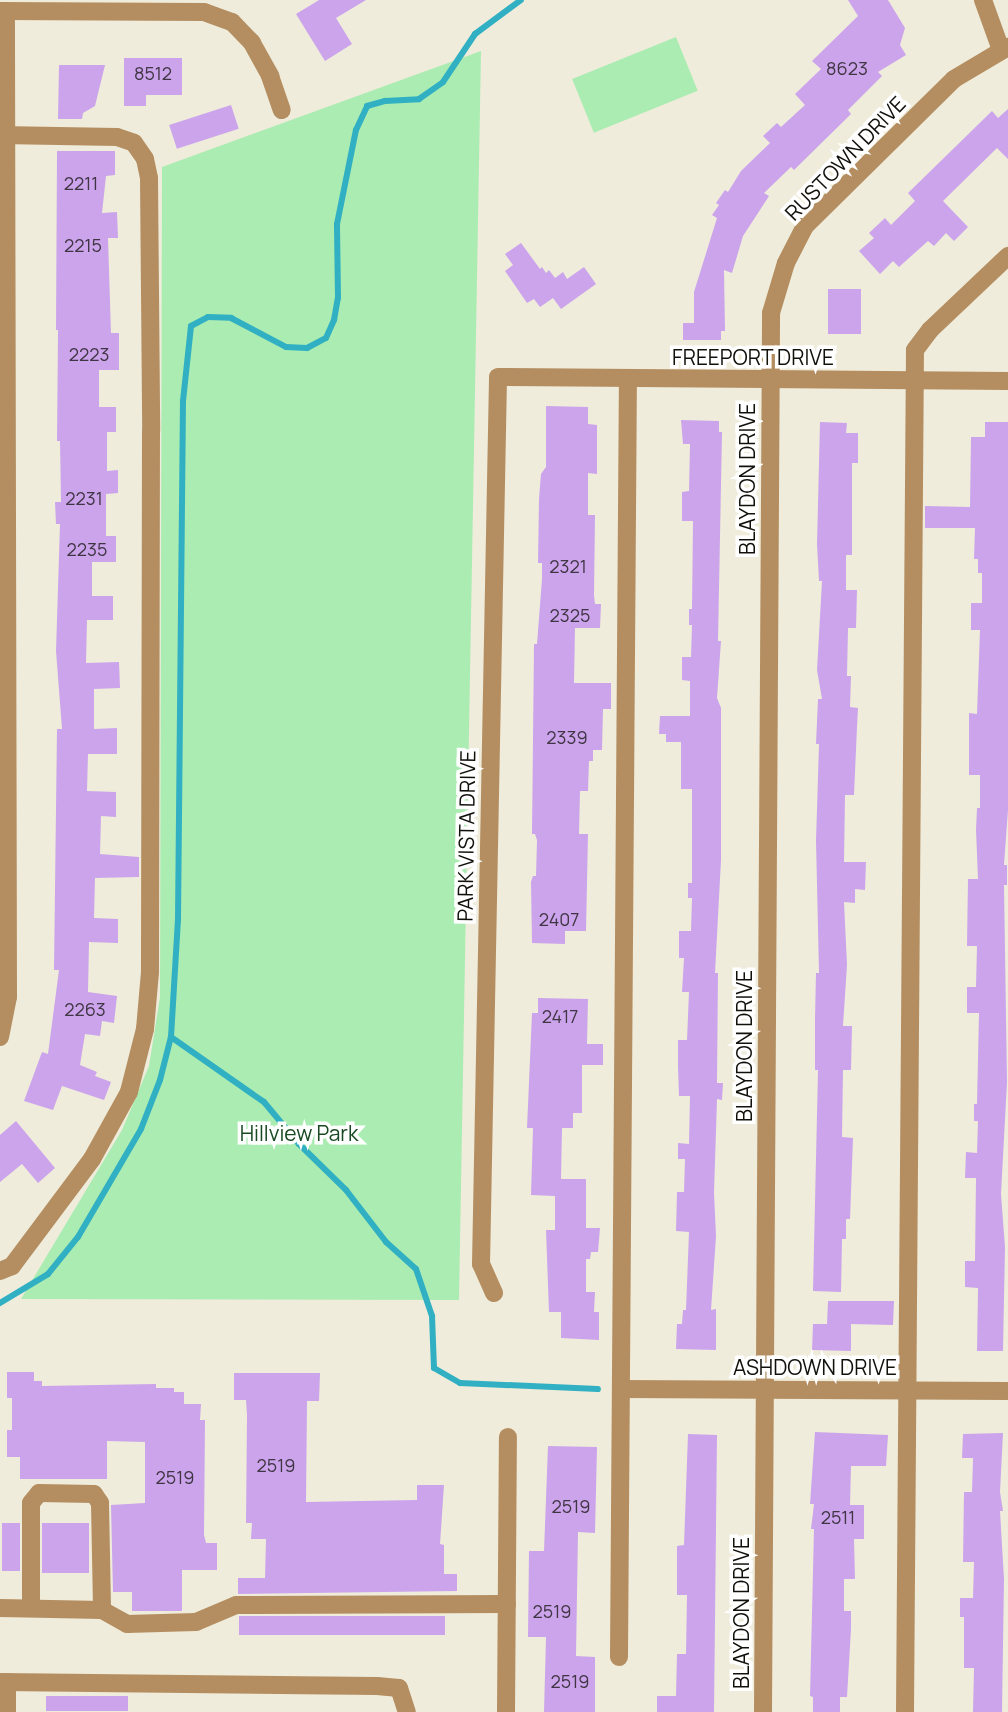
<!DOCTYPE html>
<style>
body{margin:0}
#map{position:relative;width:1008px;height:1712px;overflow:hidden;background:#efecdb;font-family:Manrope,sans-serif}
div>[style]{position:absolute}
.green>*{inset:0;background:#abecb2;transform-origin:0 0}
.stream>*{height:6px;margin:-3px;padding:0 3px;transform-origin:3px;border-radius:3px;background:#30b0c2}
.building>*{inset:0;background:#cba4ec;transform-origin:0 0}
.minor>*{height:18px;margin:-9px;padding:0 9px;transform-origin:9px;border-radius:9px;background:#b48e61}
span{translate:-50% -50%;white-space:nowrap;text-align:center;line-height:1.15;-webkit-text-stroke:7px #fff;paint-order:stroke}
.number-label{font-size:18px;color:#403543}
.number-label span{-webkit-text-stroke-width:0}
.street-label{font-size:21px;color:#11100b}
.park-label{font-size:21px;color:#1a4a23}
</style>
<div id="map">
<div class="green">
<div style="left:676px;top:37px;width:58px;height:112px;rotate:68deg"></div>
<div style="clip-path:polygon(481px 51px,459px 1300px,21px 1299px,122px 1130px,149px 1066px,160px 997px,162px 167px)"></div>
</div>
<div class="stream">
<div style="left:171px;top:1037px;width:113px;rotate:35deg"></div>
<div style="left:264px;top:1102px;width:55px;rotate:50.2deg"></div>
<div style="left:299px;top:1144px;width:66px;rotate:44.4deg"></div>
<div style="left:346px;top:1190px;width:66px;rotate:52.4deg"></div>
<div style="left:386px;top:1242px;width:40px;rotate:42deg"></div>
<div style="left:416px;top:1269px;width:50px;rotate:71.2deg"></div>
<div style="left:432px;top:1316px;width:52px;rotate:87.8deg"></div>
<div style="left:434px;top:1368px;width:30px;rotate:30deg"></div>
<div style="left:460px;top:1383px;width:138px;rotate:2.5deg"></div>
<div style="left:0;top:1303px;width:56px;rotate:-31.1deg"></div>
<div style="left:48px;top:1274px;width:48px;rotate:-51deg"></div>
<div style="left:78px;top:1237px;width:125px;rotate:-59.7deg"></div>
<div style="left:141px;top:1129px;width:53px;rotate:-68.8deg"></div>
<div style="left:160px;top:1080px;width:44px;rotate:-75.7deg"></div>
<div style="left:171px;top:1037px;width:117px;rotate:-86.6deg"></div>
<div style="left:178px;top:920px;width:519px;rotate:-89.45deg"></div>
<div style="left:183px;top:401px;width:75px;rotate:-83.9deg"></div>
<div style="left:191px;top:326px;width:19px;rotate:-28deg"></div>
<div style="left:208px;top:317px;width:23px;rotate:2deg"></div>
<div style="left:231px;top:318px;width:62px;rotate:27.8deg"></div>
<div style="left:286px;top:347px;width:21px;rotate:3deg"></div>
<div style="left:307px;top:348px;width:21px;rotate:-28deg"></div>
<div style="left:326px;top:338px;width:20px;rotate:-66deg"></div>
<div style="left:334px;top:320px;width:22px;rotate:-80deg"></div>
<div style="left:338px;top:298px;width:74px;rotate:-90.8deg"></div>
<div style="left:337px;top:224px;width:96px;rotate:-78.6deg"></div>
<div style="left:356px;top:130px;width:26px;rotate:-65deg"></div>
<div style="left:367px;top:106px;width:19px;rotate:-16deg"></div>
<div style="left:385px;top:101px;width:34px;rotate:-3deg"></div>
<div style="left:419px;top:99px;width:29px;rotate:-35deg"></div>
<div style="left:443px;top:82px;width:58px;rotate:-56.3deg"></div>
<div style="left:475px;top:34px;width:57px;rotate:-36.5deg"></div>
</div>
<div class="building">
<div style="clip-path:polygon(319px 0,366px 0,336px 18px,352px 44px,325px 61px,296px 14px)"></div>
<div style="clip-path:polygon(848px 0,888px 0,905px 28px,900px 45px,906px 55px,878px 72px,882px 76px,848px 110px,851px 114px,794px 170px,791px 167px,764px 193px,769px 196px,743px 236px,732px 273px,724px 270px,725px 331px,721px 331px,721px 340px,683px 340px,683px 323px,694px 323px,694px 292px,717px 218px,712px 215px,719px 205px,716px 203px,725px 190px,728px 192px,741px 171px,770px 143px,763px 136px,777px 123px,781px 127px,805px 105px,795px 94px,821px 69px,812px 61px,858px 16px)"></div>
<div style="clip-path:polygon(124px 58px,182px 58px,182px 95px,146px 95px,146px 106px,124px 106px)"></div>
<div style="clip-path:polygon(59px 65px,105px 65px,95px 106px,83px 113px,82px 119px,58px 119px)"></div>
<div style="left:231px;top:105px;width:25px;height:65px;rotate:72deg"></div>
<div style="clip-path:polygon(1008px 109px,1008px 159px,997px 148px,943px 201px,968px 227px,954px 241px,946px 233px,934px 246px,928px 241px,899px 267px,893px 261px,880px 274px,859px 251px,874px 238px,869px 233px,885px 218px,891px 225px,915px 201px,908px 193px,992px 111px,998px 118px)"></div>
<div style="clip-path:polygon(57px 151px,115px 151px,115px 175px,106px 176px,102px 213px,117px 212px,118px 238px,108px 238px,111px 333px,119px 333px,119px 370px,99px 370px,99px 407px,116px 407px,116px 432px,107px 432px,107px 471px,118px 470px,118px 493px,106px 494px,106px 536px,116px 536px,116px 562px,92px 562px,92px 596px,113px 596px,113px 620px,87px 620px,86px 663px,119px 662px,120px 688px,94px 689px,94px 729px,117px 728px,117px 754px,88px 754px,87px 791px,116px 792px,116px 817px,101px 816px,100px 854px,139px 857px,139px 877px,95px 878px,94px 918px,118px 919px,118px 943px,89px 942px,88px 992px,117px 996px,114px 1023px,102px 1021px,100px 1036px,85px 1034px,80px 1065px,97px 1072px,95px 1076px,111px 1082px,104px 1100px,62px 1086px,53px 1110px,24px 1101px,42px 1052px,48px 1054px,59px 970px,54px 970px,57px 729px,62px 729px,56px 651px,60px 524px,56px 524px,55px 502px,61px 502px,60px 441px,57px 441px,58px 330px,56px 330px)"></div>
<div style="clip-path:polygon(521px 243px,540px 269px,542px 267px,546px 273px,549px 270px,555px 278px,563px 272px,567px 279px,584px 267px,596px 284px,561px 309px,553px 298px,540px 307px,534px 299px,527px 303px,505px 271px,513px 265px,505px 254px)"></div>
<div style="left:828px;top:289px;width:33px;height:45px"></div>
<div style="clip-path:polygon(546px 406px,588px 407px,588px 424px,597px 425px,597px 474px,588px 473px,588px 515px,595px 515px,594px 595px,595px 604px,601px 604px,600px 628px,575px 628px,574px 683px,611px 683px,611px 709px,603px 709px,602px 750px,593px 750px,593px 761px,589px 761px,588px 791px,580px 791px,579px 834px,588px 834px,586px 931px,565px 931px,565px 944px,532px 943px,531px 882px,533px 876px,536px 876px,537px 840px,535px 834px,532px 834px,534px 644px,537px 644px,542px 579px,542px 563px,538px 563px,539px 499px,541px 474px,546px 467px)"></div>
<div style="clip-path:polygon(681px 420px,719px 421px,719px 432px,722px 432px,718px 641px,721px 641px,717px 698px,721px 708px,721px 860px,715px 973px,718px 973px,717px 1083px,723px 1083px,722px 1100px,717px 1099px,714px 1193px,716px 1236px,711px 1310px,716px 1309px,716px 1350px,676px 1349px,677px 1324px,682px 1324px,683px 1310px,686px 1310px,689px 1232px,676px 1231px,677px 1192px,684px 1192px,685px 1159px,678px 1159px,678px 1143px,689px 1144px,690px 1096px,679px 1096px,678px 1066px,678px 1040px,687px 1040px,689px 992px,682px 992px,684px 958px,679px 958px,679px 931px,691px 931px,692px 898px,688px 898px,688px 883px,692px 883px,692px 789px,681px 789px,681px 742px,666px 742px,666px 734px,659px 734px,660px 716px,690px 716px,690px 681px,682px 680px,682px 657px,691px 657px,692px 625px,689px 625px,689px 609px,692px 609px,693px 521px,682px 521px,682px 492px,689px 491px,690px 444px,683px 444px)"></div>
<div style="clip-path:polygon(820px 422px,847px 423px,846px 433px,858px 433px,858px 463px,852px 463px,852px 555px,846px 555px,846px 590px,857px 590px,856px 628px,848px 628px,847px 676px,851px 676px,850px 707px,858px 708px,857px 727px,854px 795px,845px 795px,844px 862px,866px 862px,865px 890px,855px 889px,855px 903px,844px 902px,847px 965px,843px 1026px,852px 1026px,851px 1070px,843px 1070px,842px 1137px,853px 1138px,850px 1219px,846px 1219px,846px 1239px,842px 1239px,841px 1292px,813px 1291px,818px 1070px,815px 1070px,815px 1018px,816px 973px,819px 973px,816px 841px,819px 744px,816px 744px,818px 699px,822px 699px,817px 670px,822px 581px,819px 581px,817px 544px)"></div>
<div style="clip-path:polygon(985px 422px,1008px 422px,1008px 810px,1004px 865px,1007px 865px,1007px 885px,1004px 885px,1007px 1082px,1001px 1194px,1005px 1247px,1003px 1351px,977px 1351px,978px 1288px,965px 1287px,965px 1261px,975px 1261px,976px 1178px,965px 1178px,966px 1152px,977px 1153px,978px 1121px,974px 1121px,974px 1104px,977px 1104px,979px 1013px,967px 1013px,967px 987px,976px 987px,977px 946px,967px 946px,968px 879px,978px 879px,976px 830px,977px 808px,980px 808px,980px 775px,969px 775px,969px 713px,977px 714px,980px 630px,971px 630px,971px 603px,982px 603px,982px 573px,978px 573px,978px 559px,974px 559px,975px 528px,925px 528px,925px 506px,970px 507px,971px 437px,985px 437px)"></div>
<div style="clip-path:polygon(538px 998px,588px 999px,587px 1044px,603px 1044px,603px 1065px,582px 1065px,582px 1113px,573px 1113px,573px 1128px,562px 1128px,561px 1179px,586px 1179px,586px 1228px,600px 1228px,598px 1252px,591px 1252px,590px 1259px,586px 1259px,586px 1292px,595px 1292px,594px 1312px,599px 1312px,599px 1340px,561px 1338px,561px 1312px,549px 1312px,546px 1230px,555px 1230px,555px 1196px,531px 1195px,533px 1128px,527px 1128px,532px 1013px,538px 1013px)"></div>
<div style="clip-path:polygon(16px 1121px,55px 1168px,38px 1183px,22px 1164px,0 1182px,0 1135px)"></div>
<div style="clip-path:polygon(828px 1301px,894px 1301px,893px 1325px,851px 1324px,851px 1351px,812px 1350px,813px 1324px,827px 1324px)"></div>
<div style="clip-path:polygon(7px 1372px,34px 1372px,34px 1381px,42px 1381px,42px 1386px,156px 1384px,156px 1388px,174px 1388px,174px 1392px,184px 1392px,184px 1404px,201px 1404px,200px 1420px,205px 1420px,204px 1535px,206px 1543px,217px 1543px,217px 1570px,182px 1570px,182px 1611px,132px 1611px,132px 1592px,113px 1592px,111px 1505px,145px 1503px,145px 1442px,107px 1441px,107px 1479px,20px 1479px,20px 1457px,7px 1457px,7px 1430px,12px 1430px,12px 1398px,7px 1398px)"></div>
<div style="clip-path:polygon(234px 1373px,320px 1373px,319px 1401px,307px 1401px,306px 1502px,417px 1500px,417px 1485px,444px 1485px,440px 1544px,444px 1545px,444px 1574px,457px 1574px,457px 1591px,238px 1594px,238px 1578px,265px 1578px,266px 1539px,251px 1539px,252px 1523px,246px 1523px,247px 1415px,246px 1400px,234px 1400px)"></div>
<div style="clip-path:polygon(815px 1432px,888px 1435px,886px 1466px,851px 1466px,850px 1505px,864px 1505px,864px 1539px,854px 1539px,855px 1579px,844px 1579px,844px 1611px,851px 1611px,851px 1629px,847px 1697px,840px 1697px,840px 1712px,813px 1712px,813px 1697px,810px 1696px,814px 1529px,811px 1529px,814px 1504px,810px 1504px)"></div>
<div style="clip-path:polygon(1003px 1433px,1000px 1492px,1003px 1511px,1000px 1511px,1004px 1579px,1002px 1712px,973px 1712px,974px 1668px,964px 1668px,964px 1617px,960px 1617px,960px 1598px,973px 1598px,974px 1562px,963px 1562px,964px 1492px,972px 1492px,973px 1458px,962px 1458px,963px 1434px)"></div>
<div style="clip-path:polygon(688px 1434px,717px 1435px,714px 1712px,657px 1712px,657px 1696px,676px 1696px,677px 1654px,686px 1654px,687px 1595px,677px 1595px,677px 1546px,684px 1545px)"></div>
<div style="clip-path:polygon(548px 1446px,597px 1447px,595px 1533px,578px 1532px,576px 1656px,595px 1657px,595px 1712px,544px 1712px,546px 1637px,528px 1637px,529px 1551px,544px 1551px)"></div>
<div style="left:2px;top:1523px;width:18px;height:48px"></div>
<div style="left:42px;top:1523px;width:47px;height:50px"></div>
<div style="left:239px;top:1616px;width:206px;height:19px"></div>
<div style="left:46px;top:1696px;width:82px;height:15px"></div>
</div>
<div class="minor">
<div style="left:983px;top:0;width:53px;rotate:70.2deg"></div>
<div style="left:0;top:11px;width:204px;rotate:0.3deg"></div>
<div style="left:204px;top:12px;width:30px;rotate:20deg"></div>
<div style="left:232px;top:22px;width:29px;rotate:46deg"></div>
<div style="left:252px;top:43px;width:38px;rotate:61deg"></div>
<div style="left:270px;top:76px;width:36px;rotate:71deg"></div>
<div style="left:0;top:135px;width:117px;rotate:1deg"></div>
<div style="left:117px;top:137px;width:18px;rotate:19deg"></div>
<div style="left:134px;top:143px;width:19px;rotate:55deg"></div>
<div style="left:145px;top:159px;width:19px;rotate:78deg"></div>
<div style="left:149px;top:178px;width:253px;rotate:89.5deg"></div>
<div style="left:151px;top:431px;width:541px;rotate:90.11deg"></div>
<div style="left:150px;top:972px;width:57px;rotate:95deg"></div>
<div style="left:145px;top:1029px;width:65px;rotate:104.3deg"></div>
<div style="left:129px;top:1092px;width:77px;rotate:118.9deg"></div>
<div style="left:92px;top:1159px;width:134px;rotate:126.8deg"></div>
<div style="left:12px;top:1266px;width:13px;rotate:157deg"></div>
<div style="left:0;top:1037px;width:41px;rotate:-78.7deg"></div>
<div style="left:8px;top:997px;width:986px;rotate:-90.12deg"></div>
<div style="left:494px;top:1293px;width:32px;rotate:-114deg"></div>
<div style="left:481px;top:1264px;width:887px;rotate:-88.9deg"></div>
<div style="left:498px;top:377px;width:510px;rotate:0.45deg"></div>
<div style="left:622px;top:1389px;width:386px;rotate:0.3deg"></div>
<div style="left:0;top:1608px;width:102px;rotate:1.1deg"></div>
<div style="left:102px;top:1610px;width:29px;rotate:29deg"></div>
<div style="left:127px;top:1624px;width:69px;rotate:-1.7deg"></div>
<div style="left:196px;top:1622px;width:43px;rotate:-23deg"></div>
<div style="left:236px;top:1605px;width:271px;rotate:-0.2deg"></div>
<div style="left:31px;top:1608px;width:105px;rotate:-90deg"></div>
<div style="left:31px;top:1503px;width:13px;rotate:-51deg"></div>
<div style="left:39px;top:1493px;width:55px;rotate:1deg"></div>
<div style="left:94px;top:1494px;width:11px;rotate:56deg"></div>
<div style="left:100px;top:1503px;width:107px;rotate:88.9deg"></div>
<div style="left:619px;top:1657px;width:1277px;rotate:-89.6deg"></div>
<div style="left:0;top:1682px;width:377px;rotate:0.6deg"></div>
<div style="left:377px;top:1686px;width:22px;rotate:5deg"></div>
<div style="left:399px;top:1688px;width:25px;rotate:72deg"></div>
<div style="left:7px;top:1682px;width:30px;rotate:90deg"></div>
<div style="left:506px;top:1712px;width:275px;rotate:-89.6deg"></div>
<div style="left:763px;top:1712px;width:1399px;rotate:-89.67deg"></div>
<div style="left:771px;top:313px;width:52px;rotate:-73.3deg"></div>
<div style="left:786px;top:263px;width:42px;rotate:-62.8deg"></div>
<div style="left:805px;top:226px;width:209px;rotate:-44.6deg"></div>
<div style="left:954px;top:79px;width:63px;rotate:-30.7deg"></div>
<div style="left:905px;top:1712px;width:1362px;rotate:-89.58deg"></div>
<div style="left:915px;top:350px;width:25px;rotate:-53deg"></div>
<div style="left:930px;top:330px;width:108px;rotate:-43.5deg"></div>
</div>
<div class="number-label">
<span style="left:847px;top:68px">8623</span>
<span style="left:153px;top:73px">8512</span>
<span style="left:81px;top:183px">2211</span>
<span style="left:83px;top:245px">2215</span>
<span style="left:89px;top:354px">2223</span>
<span style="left:84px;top:498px">2231</span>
<span style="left:87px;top:549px">2235</span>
<span style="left:568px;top:566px">2321</span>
<span style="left:570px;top:615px">2325</span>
<span style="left:567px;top:737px">2339</span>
<span style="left:559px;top:919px">2407</span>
<span style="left:85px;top:1009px">2263</span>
<span style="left:560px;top:1016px">2417</span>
<span style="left:276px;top:1465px">2519</span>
<span style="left:175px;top:1477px">2519</span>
<span style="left:571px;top:1506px">2519</span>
<span style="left:838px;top:1517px">2511</span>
<span style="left:552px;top:1611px">2519</span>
<span style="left:570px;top:1681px">2519</span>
</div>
<div class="street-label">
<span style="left:845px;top:158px;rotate:-46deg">RUSTOWN DRIVE</span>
<span style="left:753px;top:357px">FREEPORT DRIVE</span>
<span style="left:747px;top:479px;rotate:-90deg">BLAYDON DRIVE</span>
<span style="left:466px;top:836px;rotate:-89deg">PARK VISTA DRIVE</span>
<span style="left:744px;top:1046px;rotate:-90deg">BLAYDON DRIVE</span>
<span style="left:815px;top:1367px">ASHDOWN DRIVE</span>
<span style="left:741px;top:1613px;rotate:-90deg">BLAYDON DRIVE</span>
</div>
<div class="park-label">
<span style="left:299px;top:1133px">Hillview Park</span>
</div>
</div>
